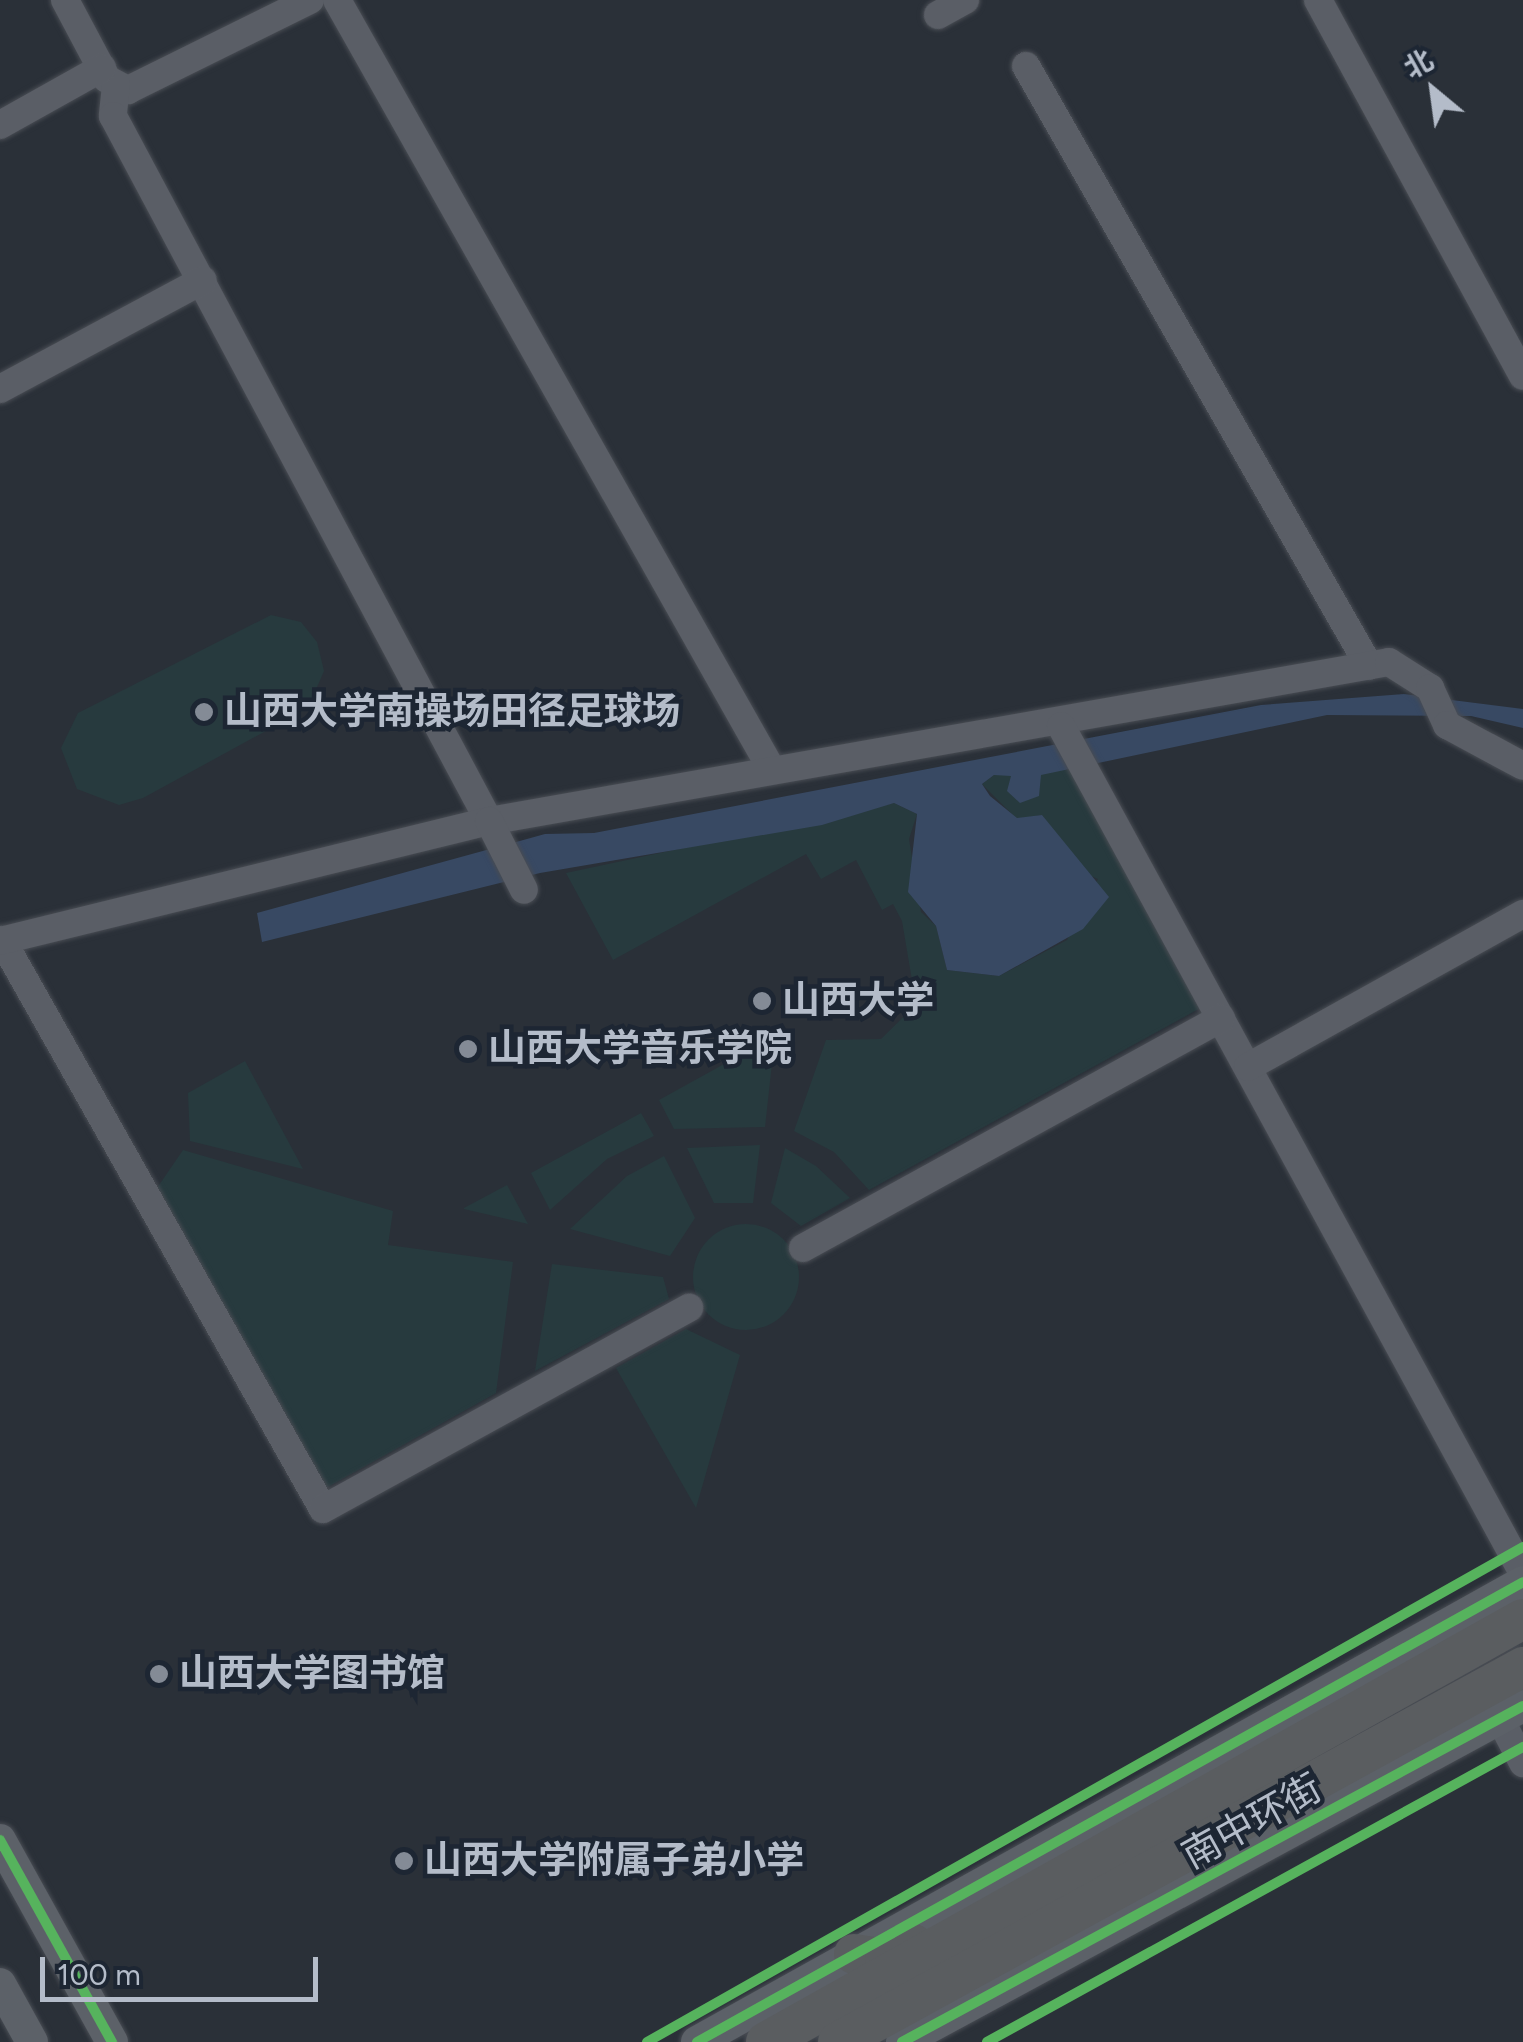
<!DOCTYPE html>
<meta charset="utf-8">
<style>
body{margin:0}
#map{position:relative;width:1523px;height:2042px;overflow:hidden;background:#2a3038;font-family:Figtree,"Noto Sans SC",sans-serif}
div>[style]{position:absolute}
.green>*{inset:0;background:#273a3e}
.round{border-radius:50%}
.water>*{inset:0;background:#384963}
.roads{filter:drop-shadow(0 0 2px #484c53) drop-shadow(0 0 2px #484c53)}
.minor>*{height:28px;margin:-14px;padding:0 14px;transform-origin:14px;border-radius:14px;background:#5a5e66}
.major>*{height:32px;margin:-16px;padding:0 16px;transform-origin:16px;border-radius:16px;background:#5c6168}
.highway>*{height:40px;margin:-20px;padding:0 20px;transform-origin:20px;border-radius:20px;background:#5a5d60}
.cycleway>*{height:10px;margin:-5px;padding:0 5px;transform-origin:5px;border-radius:5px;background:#56b35d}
.dots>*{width:28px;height:28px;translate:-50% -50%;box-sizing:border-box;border:5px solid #1d2633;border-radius:50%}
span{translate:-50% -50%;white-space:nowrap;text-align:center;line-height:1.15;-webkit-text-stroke:9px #1d2633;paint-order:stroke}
.poi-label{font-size:38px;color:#b4bcc9;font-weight:700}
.left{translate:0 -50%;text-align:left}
.street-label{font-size:38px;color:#b4bcc9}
.north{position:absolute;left:1383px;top:40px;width:100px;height:100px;-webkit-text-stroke:8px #1d2633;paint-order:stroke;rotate:331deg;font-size:28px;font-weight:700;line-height:40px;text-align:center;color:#b4bcc9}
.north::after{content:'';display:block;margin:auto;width:35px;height:45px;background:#b4bcc9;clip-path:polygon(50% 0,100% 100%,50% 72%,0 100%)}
.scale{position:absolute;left:40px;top:1957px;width:278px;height:45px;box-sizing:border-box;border:5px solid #b4bcc9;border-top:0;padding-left:12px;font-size:30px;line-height:35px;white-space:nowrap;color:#b4bcc9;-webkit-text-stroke:8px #1d2633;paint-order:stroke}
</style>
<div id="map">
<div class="green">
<div style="clip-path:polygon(271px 615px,301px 622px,317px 642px,324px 671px,308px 708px,143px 798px,119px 805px,77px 789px,61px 748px,78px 713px)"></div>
<div style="clip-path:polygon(1075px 769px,1206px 1005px,869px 1190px,834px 1152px,794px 1131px,826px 1040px,881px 1039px,937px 984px,914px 992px,902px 921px,893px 904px,882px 910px,856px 860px,821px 879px,806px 854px,613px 960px,566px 873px,894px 803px,917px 814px,909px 839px,921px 912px,936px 926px,947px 970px,999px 976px,1067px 940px,1098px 879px,1082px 872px,1042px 815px,1017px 819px,982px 784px,994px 775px)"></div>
<div style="clip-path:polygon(775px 1036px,765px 1127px,674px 1129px,659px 1100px)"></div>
<div style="clip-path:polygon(245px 1061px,303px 1169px,190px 1141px,188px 1093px)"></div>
<div style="clip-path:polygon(641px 1113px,654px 1136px,607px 1159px,550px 1210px,531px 1173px)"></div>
<div style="clip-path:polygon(760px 1145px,753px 1203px,714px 1203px,687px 1148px)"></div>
<div style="clip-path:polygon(785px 1148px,816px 1166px,850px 1198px,801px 1226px,771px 1203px)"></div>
<div style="clip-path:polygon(183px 1150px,393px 1211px,388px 1245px,513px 1262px,496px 1393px,326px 1488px,157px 1188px)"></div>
<div style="clip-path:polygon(664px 1156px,695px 1218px,670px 1256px,570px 1229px,627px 1176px)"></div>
<div style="clip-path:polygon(507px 1185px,528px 1224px,464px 1209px,464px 1208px)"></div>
<div class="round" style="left:693px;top:1224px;width:106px;height:106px"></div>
<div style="clip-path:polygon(552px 1264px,663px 1277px,669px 1299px,535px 1371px)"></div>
<div style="clip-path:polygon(686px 1329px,740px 1355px,696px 1508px,616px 1368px)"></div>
</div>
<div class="water">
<div style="clip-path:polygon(1404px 694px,1523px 709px,1523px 728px,1471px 716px,1327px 715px,1041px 775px,1039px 796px,1020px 803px,1007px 791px,1011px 776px,994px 775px,982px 784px,990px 796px,1017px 818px,1042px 815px,1109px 897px,1083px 929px,999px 976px,947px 970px,936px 926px,908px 892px,917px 814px,894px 803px,822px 825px,540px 873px,262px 942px,257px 913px,545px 834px,594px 833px,1261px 705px)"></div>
</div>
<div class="roads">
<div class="minor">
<div style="left:65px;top:0;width:89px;rotate:62deg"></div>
<div style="left:107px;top:79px;width:24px;rotate:28deg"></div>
<div style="left:128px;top:90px;width:203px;rotate:-26.3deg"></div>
<div style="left:337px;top:0;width:884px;rotate:60.54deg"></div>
<div style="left:1318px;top:0;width:428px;rotate:61.4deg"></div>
<div style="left:938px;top:15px;width:31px;rotate:-29deg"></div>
<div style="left:1026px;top:66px;width:691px;rotate:60.24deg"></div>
<div style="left:116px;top:85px;width:31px;rotate:96deg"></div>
<div style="left:113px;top:116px;width:799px;rotate:61.93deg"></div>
<div style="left:489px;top:821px;width:914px;rotate:-10.02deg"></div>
<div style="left:1389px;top:662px;width:49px;rotate:32.4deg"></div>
<div style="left:1430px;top:688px;width:41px;rotate:65.3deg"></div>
<div style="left:1447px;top:725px;width:86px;rotate:28.3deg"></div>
<div style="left:0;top:125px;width:117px;rotate:-29.2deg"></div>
<div style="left:0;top:389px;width:230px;rotate:-28.2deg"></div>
<div style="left:1061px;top:726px;width:965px;rotate:61.39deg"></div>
<div style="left:2px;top:940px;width:653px;rotate:60.57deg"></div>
<div style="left:323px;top:1509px;width:418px;rotate:-28.8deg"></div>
<div style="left:0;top:941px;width:504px;rotate:-13.79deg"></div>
<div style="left:489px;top:821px;width:77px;rotate:63.1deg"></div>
<div style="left:1248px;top:1067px;width:315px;rotate:-29.1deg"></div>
<div style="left:803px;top:1248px;width:477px;rotate:-28.8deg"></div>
<div style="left:1500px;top:1719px;width:50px;rotate:62.4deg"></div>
</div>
<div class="major">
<div style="left:0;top:1840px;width:231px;rotate:61deg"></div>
<div style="left:0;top:1984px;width:66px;rotate:61.1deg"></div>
<div style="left:697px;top:2042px;width:945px;rotate:-29.11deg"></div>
<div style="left:902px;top:2042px;width:706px;rotate:-28.42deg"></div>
</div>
<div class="highway">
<div style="left:854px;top:1954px;width:31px;rotate:9deg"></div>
<div style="left:885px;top:1959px;width:32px;rotate:-28deg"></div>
<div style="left:766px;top:2042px;width:867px;rotate:-29.2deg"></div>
<div style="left:838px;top:2042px;width:781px;rotate:-28.7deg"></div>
</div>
</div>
<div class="cycleway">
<div style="left:0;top:1840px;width:231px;rotate:61deg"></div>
<div style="left:647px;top:2042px;width:1006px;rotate:-29.47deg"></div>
<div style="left:697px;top:2042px;width:945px;rotate:-29.11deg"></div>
<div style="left:902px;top:2042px;width:706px;rotate:-28.42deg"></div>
<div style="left:987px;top:2042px;width:612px;rotate:-28.83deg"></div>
</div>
<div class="dots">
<div style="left:204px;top:712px;background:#848b96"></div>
<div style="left:762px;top:1001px;background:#848b96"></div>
<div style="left:468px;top:1049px;background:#848b96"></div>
<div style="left:159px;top:1674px;background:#848b96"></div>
<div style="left:404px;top:1861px;background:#848b96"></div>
</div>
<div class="poi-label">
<span class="left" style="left:224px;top:712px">山西大学南操场田径足球场</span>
<span class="left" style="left:782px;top:1001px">山西大学</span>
<span class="left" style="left:488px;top:1049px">山西大学音乐学院</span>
<span class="left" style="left:179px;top:1674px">山西大学图书馆</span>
<span class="left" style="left:424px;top:1861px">山西大学附属子弟小学</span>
</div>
<div class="street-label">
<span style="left:1252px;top:1822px;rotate:-29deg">南中环街</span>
</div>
<div class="north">北</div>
<div class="scale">100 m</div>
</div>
